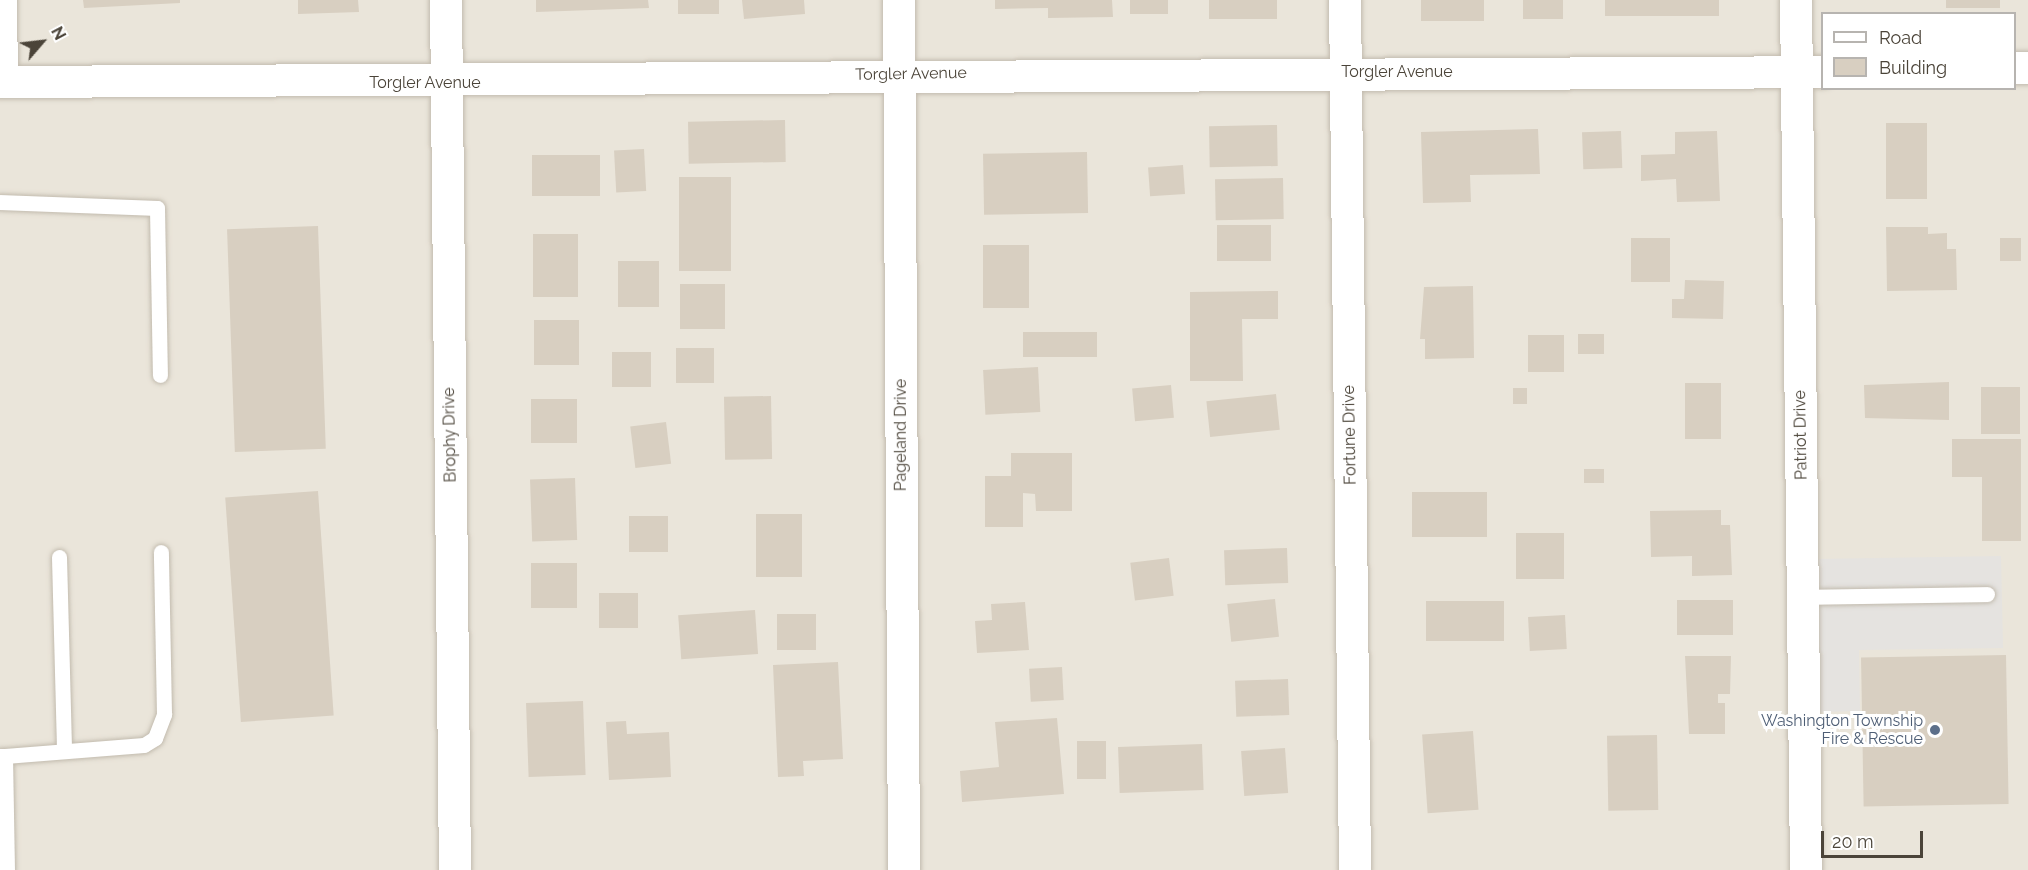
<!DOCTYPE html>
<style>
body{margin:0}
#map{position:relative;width:2028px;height:870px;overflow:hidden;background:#f6f3ec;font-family:Raleway,sans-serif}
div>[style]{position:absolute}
.residential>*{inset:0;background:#eae5da}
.parking>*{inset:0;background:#e5e3e0}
.building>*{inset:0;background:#d8cfc1;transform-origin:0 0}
.roads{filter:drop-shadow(0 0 2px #c2bbae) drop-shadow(0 0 2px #c2bbae)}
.service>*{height:15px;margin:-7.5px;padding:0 7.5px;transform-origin:7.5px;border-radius:7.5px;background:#fff}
.minor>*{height:32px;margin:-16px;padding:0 16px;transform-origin:16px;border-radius:16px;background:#fff}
.dots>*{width:16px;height:16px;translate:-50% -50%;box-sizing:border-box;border:3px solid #fff;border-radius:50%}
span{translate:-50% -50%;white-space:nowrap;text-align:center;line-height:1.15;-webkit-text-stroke:6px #fff;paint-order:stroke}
.street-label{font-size:16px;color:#4b4439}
.service-label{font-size:16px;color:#4e5e75}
.right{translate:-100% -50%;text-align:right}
.legend{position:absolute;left:1821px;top:12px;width:195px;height:78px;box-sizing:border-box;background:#fff;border:2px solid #b7b4b0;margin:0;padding:8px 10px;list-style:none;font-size:18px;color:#4b4439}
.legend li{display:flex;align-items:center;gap:12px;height:30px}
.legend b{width:30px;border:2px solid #b7b4b0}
.north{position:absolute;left:12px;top:12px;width:60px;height:60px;-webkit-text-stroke:4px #fff;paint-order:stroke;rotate:62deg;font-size:16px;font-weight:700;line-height:24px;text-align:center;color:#4b4439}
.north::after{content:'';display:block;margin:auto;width:21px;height:27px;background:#4b4439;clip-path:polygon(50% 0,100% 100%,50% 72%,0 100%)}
.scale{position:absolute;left:1821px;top:831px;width:102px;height:27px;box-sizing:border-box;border:3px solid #4b4439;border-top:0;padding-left:8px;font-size:18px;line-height:21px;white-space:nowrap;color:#4b4439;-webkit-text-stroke:4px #fff;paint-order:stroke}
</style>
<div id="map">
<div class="residential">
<div style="clip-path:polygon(evenodd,0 0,2028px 0,2028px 870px,0 870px,0 0,1822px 14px,2014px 14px,2014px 88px,1822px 88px,1822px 14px)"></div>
</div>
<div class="parking">
<div style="clip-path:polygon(2001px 556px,2003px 648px,1859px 650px,1860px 711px,1817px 712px,1815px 559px)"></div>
</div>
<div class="building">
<div style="clip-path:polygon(83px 0,180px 0,180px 3px,84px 8px)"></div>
<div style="clip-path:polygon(298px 0,358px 0,359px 12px,298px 14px)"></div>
<div style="clip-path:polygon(536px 0,648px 0,649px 8px,536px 12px)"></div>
<div style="left:678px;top:0;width:41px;height:14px"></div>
<div style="clip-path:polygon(742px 0,804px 0,805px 14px,744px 19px)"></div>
<div style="clip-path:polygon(995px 0,1112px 0,1113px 17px,1048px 18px,1048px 8px,995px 9px)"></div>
<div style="left:1130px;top:0;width:38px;height:14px"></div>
<div style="left:1209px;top:0;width:68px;height:19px"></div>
<div style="left:1421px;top:0;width:63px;height:21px"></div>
<div style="left:1523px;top:0;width:40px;height:19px"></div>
<div style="left:1605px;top:0;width:114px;height:16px"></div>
<div style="left:1946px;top:0;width:54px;height:8px"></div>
<div style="left:785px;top:120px;width:42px;height:97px;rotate:89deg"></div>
<div style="left:1886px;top:123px;width:41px;height:76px"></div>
<div style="left:1277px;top:125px;width:41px;height:68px;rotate:89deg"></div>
<div style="clip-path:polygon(1538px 129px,1540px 174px,1470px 175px,1471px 202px,1423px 203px,1421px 132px)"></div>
<div style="left:1621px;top:131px;width:37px;height:39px;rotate:88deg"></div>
<div style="clip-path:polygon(1717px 131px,1720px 201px,1677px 202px,1676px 179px,1641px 181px,1641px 155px,1675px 154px,1675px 132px)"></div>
<div style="left:644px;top:149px;width:42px;height:30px;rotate:87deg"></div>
<div style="left:1087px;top:152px;width:61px;height:104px;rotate:89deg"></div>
<div style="left:532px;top:155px;width:68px;height:41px"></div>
<div style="left:1183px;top:165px;width:29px;height:35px;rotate:86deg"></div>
<div style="left:679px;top:177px;width:52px;height:94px"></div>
<div style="left:1283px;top:178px;width:41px;height:68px;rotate:89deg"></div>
<div style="left:1217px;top:225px;width:54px;height:36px"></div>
<div style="left:318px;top:226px;width:223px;height:91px;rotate:88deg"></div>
<div style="clip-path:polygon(1886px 227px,1928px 227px,1928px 234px,1947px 233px,1947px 249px,1956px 249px,1957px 290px,1887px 291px)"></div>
<div style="left:533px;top:234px;width:45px;height:63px"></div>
<div style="left:1631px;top:238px;width:39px;height:44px"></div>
<div style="left:2000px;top:238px;width:21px;height:23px"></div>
<div style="left:983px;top:245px;width:46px;height:63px"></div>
<div style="left:618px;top:261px;width:41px;height:46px"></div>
<div style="clip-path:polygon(1685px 280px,1724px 281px,1723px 319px,1672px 318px,1672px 299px,1684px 299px)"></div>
<div style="left:725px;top:284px;width:45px;height:45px;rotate:90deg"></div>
<div style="clip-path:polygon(1473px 286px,1474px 358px,1425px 359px,1425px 339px,1420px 339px,1424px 287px)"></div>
<div style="clip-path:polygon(1278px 291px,1278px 319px,1242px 319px,1243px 381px,1190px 381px,1190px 292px)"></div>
<div style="left:534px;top:320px;width:45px;height:45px"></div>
<div style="left:1097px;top:332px;width:25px;height:74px;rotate:90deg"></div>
<div style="left:1578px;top:334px;width:26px;height:20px"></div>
<div style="left:1564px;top:335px;width:37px;height:36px;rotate:90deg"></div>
<div style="left:676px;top:348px;width:38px;height:35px"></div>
<div style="left:612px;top:352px;width:39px;height:35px"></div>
<div style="left:1038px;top:367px;width:45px;height:55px;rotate:87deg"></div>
<div style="clip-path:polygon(1949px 382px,1949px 420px,1865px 418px,1864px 385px)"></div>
<div style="left:1685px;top:383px;width:36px;height:56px"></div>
<div style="left:1171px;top:385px;width:33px;height:39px;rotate:85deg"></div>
<div style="left:1981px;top:387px;width:39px;height:47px"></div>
<div style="left:1513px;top:388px;width:14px;height:16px"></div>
<div style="left:1276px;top:394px;width:36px;height:70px;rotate:84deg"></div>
<div style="left:771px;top:396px;width:63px;height:47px;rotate:89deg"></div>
<div style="left:531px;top:399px;width:46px;height:44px"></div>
<div style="left:666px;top:422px;width:42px;height:36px;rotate:83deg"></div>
<div style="clip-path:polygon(1952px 439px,2021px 439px,2021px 541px,1982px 541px,1982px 477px,1952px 477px)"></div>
<div style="clip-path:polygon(1011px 453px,1072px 453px,1072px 511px,1036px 511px,1035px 494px,1023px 493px,1023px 527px,985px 527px,985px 476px,1011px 476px)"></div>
<div style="left:1584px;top:469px;width:20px;height:14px"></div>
<div style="left:575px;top:478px;width:62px;height:45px;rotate:88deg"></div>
<div style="left:318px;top:491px;width:225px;height:93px;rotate:86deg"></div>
<div style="left:1412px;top:492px;width:75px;height:45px"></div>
<div style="clip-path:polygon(1721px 510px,1721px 525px,1730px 525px,1732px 575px,1692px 576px,1692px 556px,1651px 557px,1650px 511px)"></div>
<div style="left:756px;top:514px;width:46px;height:63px"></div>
<div style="left:629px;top:516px;width:39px;height:36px"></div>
<div style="left:1516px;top:533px;width:48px;height:46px"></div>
<div style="left:1287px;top:548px;width:35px;height:63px;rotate:88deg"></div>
<div style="left:1169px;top:558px;width:38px;height:39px;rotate:83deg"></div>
<div style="left:577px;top:563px;width:45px;height:46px;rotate:90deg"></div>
<div style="left:599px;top:593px;width:39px;height:35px"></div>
<div style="left:1275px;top:599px;width:38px;height:48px;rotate:84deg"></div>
<div style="left:1677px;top:600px;width:56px;height:35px"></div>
<div style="left:1504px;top:601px;width:40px;height:78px;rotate:90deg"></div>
<div style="clip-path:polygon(1025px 602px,1029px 650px,977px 653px,975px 621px,992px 620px,991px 604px)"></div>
<div style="left:755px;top:610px;width:44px;height:77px;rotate:86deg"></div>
<div style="left:777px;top:614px;width:39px;height:36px"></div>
<div style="left:1565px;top:615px;width:34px;height:37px;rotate:87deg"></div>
<div style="left:2006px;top:655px;width:149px;height:145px;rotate:89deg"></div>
<div style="clip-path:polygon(1685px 656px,1731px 656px,1730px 694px,1718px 694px,1718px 703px,1725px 703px,1725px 734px,1689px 734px)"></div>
<div style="clip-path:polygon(838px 662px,843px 759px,803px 761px,804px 776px,778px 777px,773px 665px)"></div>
<div style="left:1062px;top:667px;width:33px;height:33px;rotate:87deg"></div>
<div style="left:1288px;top:679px;width:36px;height:53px;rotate:88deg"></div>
<div style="left:583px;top:701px;width:74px;height:57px;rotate:88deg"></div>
<div style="clip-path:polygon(1057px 718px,1064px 794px,962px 802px,960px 771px,999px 767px,995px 722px)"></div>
<div style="clip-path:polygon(626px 721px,627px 734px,669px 732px,671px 777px,609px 780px,606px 722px)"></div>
<div style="left:1473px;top:731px;width:79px;height:51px;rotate:86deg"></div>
<div style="left:1657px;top:735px;width:75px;height:50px;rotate:89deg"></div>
<div style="left:1077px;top:741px;width:29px;height:38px"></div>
<div style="left:1202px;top:744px;width:46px;height:84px;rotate:88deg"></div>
<div style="left:1285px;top:748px;width:45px;height:44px;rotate:86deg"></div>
</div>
<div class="roads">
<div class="service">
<div style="left:0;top:202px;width:157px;rotate:2.2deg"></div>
<div style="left:157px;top:208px;width:167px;rotate:89deg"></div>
<div style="left:59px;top:557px;width:193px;rotate:88.5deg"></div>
<div style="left:1803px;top:597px;width:184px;rotate:-0.9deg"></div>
<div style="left:0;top:756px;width:5px"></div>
<div style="left:5px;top:756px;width:114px;rotate:89deg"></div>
<div style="left:5px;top:756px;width:139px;rotate:-4.5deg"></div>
<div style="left:144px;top:745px;width:13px;rotate:-32deg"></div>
<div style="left:155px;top:738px;width:26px;rotate:-69deg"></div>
<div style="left:164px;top:714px;width:162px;rotate:-91.1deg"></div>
</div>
<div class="minor">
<div style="left:1px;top:0;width:82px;rotate:89.3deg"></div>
<div style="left:446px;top:0;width:870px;rotate:89.41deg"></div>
<div style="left:899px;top:0;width:870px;rotate:89.67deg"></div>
<div style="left:1345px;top:0;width:870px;rotate:89.34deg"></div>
<div style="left:1796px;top:0;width:870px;rotate:89.34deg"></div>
<div style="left:2014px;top:68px;width:14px"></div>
<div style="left:0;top:82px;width:1822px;rotate:-0.31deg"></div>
</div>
</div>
<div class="dots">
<div style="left:1935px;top:730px;background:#5c6f8a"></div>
</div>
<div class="street-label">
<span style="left:1397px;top:72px">Torgler Avenue</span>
<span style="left:911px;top:74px;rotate:-1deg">Torgler Avenue</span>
<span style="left:425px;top:83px">Torgler Avenue</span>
<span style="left:450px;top:435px;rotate:-91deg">Brophy Drive</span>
<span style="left:901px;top:435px;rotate:-90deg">Pageland Drive</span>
<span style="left:1350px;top:435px;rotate:-91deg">Fortune Drive</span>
<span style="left:1801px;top:435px;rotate:-91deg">Patriot Drive</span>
</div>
<div class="service-label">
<span class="right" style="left:1923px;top:730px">Washington Township<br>Fire &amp; Rescue</span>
</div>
<ul class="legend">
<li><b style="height:8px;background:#fff"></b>Road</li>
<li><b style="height:16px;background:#d8cfc1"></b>Building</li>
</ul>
<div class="north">N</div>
<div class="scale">20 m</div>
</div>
